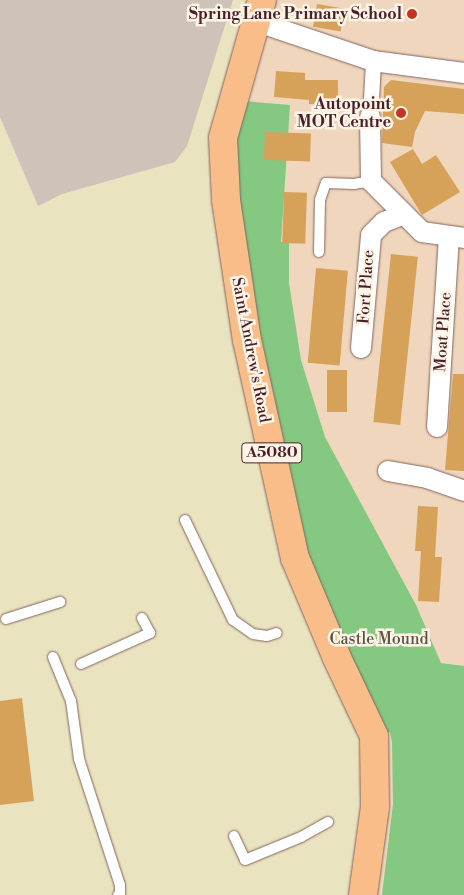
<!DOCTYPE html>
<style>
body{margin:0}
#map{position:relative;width:464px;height:895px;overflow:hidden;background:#eae3c0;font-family:"Libre Bodoni",serif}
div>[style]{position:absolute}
.built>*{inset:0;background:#f0d6bc}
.industrial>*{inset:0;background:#cec2b9}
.green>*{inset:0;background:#84c882}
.building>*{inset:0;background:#d6a259;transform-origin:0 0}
.roads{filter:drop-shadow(0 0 1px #82645f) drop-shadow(0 0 1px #82645f)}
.service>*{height:10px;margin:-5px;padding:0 5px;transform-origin:5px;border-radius:5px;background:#fff}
.pedestrian>*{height:15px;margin:-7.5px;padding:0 7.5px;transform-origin:7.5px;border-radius:7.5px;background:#fff}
.minor>*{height:20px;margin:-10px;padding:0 10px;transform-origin:10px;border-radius:10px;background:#fff}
.primary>*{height:28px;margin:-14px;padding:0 14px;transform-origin:14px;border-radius:14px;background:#f8bd88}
.dots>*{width:14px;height:14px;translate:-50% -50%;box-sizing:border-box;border:2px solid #fcf5e5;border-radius:50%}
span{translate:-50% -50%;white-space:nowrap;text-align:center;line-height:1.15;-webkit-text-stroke:5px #fcf5e5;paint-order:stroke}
.shield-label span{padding:1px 4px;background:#fcf5e5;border:1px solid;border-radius:4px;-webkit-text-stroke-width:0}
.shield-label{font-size:15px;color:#4a1f2b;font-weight:700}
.poi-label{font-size:16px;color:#4a1f2b;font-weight:700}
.right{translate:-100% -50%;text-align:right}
.street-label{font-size:16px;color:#4a1f2b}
.park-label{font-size:16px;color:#5b5245}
</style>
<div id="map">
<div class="built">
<div style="clip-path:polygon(262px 0,464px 0,464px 895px,363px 895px,374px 736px,224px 174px)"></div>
</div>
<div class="industrial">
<div style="clip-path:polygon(0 0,233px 0,187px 146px,175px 162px,62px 194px,38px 206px,0 117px)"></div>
</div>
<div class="green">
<div style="clip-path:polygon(232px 100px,290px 105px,281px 242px,289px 243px,289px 283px,301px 360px,325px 437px,416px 605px,441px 663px,464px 666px,464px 895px,382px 895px,393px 804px,392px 742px,390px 732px,374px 736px,337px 658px,247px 340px)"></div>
</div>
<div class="building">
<div style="left:317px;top:4px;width:28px;height:23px;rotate:10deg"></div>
<div style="clip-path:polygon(276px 71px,305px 73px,305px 80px,338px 80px,338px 104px,309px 104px,309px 100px,274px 97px)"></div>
<div style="clip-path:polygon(391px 80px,464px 89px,464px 114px,425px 111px,415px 132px,412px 147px,382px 143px,384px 87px)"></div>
<div style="left:265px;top:132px;width:46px;height:28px;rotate:2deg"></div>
<div style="clip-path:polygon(413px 149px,422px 164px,436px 155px,460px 192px,422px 215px,390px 162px)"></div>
<div style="left:284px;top:192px;width:23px;height:51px;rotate:2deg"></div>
<div style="left:391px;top:254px;width:27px;height:169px;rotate:6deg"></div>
<div style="left:316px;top:268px;width:32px;height:95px;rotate:5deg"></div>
<div style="left:327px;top:370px;width:20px;height:42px"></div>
<div style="clip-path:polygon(453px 374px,464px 374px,464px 471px,445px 470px)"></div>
<div style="clip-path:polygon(418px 506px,438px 507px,435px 557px,442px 557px,439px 602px,418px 601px,421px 551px,415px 551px)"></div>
<div style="clip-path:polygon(22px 698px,34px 801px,0 805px,0 701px)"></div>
</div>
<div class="roads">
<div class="service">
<div style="left:319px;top:252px;width:52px;rotate:-88.9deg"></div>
<div style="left:320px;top:200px;width:18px;rotate:-71deg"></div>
<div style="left:326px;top:183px;width:28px;rotate:2deg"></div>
<div style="left:354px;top:184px;width:17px;rotate:-10deg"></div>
<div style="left:185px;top:520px;width:111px;rotate:64.4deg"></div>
<div style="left:233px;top:620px;width:24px;rotate:35deg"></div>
<div style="left:253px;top:634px;width:14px;rotate:8deg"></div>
<div style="left:267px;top:636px;width:10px;rotate:-17deg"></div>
<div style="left:6px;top:619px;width:57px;rotate:-17.5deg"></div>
<div style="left:53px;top:657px;width:48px;rotate:67.8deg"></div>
<div style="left:71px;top:701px;width:59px;rotate:82.1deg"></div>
<div style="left:79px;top:759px;width:133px;rotate:72deg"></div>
<div style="left:120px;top:885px;width:9px;rotate:90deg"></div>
<div style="left:120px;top:894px;width:2px;rotate:153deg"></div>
<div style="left:81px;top:664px;width:76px;rotate:-24.2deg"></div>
<div style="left:150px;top:633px;width:17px;rotate:-118deg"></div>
<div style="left:234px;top:836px;width:26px;rotate:65deg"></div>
<div style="left:245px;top:860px;width:61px;rotate:-22.3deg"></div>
<div style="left:301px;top:837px;width:31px;rotate:-29deg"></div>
</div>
<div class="pedestrian">
<div style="left:370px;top:117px;width:56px;rotate:-86.9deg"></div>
</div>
<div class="minor">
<div style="left:255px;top:21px;width:125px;rotate:18.7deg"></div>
<div style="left:373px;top:61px;width:92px;rotate:7.5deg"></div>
<div style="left:370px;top:117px;width:64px;rotate:89.1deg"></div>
<div style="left:371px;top:181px;width:72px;rotate:45deg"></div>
<div style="left:422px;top:232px;width:42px;rotate:8.1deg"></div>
<div style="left:361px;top:348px;width:113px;rotate:-84.9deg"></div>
<div style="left:371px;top:235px;width:18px;rotate:-45deg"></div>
<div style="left:384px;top:222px;width:19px;rotate:-21deg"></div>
<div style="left:437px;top:427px;width:191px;rotate:-86.4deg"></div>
<div style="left:388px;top:471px;width:40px;rotate:10deg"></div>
<div style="left:427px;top:478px;width:39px;rotate:19deg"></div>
</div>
<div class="primary">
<div style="left:262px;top:0;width:143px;rotate:105.8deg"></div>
<div style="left:223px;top:138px;width:62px;rotate:87.2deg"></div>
<div style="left:226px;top:200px;width:142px;rotate:81.5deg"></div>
<div style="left:247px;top:340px;width:223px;rotate:77.6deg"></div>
<div style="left:295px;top:558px;width:108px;rotate:67.2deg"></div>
<div style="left:337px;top:658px;width:86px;rotate:64.6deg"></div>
<div style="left:374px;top:736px;width:71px;rotate:89.2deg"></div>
<div style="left:375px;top:807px;width:89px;rotate:97.8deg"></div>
</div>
</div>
<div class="dots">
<div style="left:412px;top:14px;background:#c8321e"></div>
<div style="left:401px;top:113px;background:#c8321e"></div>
</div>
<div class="shield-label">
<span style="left:272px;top:453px">A5080</span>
</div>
<div class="poi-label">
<span class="right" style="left:402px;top:14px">Spring Lane Primary School</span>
<span class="right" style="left:391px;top:113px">Autopoint<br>MOT Centre</span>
</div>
<div class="street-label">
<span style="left:366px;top:287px;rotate:-86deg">Fort Place</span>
<span style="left:443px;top:332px;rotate:-86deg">Moat Place</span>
<span style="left:251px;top:350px;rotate:79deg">Saint Andrew's Road</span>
</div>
<div class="park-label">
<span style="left:379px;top:639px">Castle Mound</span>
</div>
</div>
